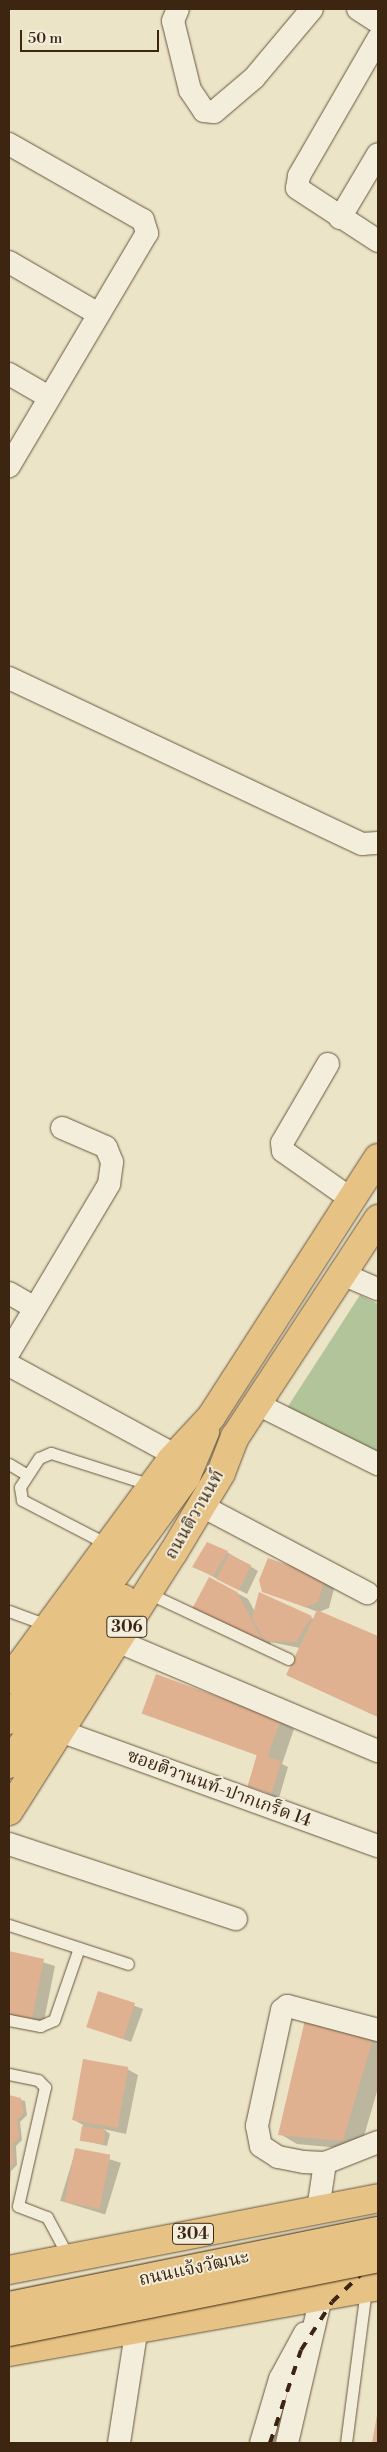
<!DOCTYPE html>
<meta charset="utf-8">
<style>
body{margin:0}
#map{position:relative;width:387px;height:2452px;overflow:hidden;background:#ece4c7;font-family:"Libre Bodoni","Noto Serif Thai",serif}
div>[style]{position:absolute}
.green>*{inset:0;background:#b2c59a}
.shadow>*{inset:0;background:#0003;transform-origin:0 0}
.building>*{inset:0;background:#dfb191;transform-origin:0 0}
.roads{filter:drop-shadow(0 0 1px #68563e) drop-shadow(0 0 1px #68563e)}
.lane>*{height:11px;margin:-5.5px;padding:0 5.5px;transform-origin:5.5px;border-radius:5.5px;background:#f3eddb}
.street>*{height:22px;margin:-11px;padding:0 11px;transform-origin:11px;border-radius:11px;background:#f3eddb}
.primary>*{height:28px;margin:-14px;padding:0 14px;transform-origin:14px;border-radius:14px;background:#e6c284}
.rail>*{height:4px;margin-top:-2px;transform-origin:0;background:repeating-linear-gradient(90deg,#3c2611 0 9px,transparent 0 18px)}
.bridges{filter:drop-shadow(0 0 1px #3c2611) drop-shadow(0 0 1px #3c2611)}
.primary-bridge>*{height:28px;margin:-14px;padding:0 14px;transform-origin:14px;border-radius:14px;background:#e6c284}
span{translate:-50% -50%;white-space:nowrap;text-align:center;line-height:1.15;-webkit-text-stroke:4px #f3eddb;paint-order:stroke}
.shield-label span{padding:1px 4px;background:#f3eddb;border:1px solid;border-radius:4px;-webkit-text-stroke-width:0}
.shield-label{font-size:16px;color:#3c2611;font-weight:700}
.street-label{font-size:18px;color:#3c2611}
.frame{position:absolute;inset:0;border:10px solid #3c2611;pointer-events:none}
.scale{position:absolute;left:20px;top:30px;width:139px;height:22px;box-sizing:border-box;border:2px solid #3c2611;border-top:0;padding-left:6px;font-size:15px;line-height:18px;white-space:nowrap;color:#3c2611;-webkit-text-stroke:4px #f3eddb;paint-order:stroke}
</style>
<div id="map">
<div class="green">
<div style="clip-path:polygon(360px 1295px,378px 1304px,378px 1459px,283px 1414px)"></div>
</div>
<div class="shadow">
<div style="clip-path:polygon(227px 1552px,258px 1571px,247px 1594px,202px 1571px)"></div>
<div style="clip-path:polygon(269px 1560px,335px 1585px,329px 1608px,319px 1612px,378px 1638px,378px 1717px,287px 1675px,300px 1648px,270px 1642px,272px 1647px,204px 1616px,237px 1593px,248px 1599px,255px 1612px,260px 1594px,314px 1619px,318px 1612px,263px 1591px)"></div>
<div style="clip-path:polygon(143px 1712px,280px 1721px,294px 1729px,282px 1764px,288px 1767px,279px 1798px,248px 1785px,258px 1755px)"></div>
<div style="clip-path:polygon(9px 1952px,55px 1966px,43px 2026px,9px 2018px)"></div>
<div style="left:99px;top:1993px;width:47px;height:35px;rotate:20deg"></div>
<div style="clip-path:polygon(306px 2021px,378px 2039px,378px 2088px,360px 2150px,297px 2144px,280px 2134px)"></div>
<div style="clip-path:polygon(127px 2069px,138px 2075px,126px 2134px,103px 2129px,110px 2134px,107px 2146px,81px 2140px,83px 2125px,72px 2119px)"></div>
<div style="clip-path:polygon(9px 2097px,25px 2101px,27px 2115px,20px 2122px,22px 2140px,16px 2146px,17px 2165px,11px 2171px,9px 2194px)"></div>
<div style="left:76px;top:2149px;width:47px;height:54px;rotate:17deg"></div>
<div style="clip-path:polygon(378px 2418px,378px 2443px,373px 2443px)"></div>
</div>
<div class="building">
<div style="clip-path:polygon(207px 1542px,228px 1551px,213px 1576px,192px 1567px)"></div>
<div style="left:229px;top:1554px;width:25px;height:28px;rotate:27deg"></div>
<div style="clip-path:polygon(268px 1558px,325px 1578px,318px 1602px,305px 1607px,262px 1592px,259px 1580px)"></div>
<div style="clip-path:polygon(209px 1577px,237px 1592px,263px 1642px,191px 1611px)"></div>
<div style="clip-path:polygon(259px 1592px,312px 1616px,296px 1642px,265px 1641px,252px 1618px)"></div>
<div style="clip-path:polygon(317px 1610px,378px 1636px,378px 1717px,286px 1675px)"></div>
<div style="left:156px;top:1674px;width:133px;height:42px;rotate:20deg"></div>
<div style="left:257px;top:1754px;width:25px;height:34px;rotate:16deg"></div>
<div style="clip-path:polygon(9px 1951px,44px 1959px,32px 2020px,9px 2015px)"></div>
<div style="left:98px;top:1991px;width:39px;height:38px;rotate:18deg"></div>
<div style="clip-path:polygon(305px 2020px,374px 2035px,343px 2141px,278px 2135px)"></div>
<div style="left:83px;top:2059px;width:46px;height:62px;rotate:10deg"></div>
<div style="clip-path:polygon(9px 2095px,21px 2098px,24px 2113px,17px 2120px,19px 2138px,12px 2144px,14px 2163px,9px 2169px)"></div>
<div style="left:82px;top:2126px;width:24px;height:15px;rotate:9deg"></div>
<div style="left:75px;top:2148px;width:36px;height:55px;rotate:11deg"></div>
<div style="clip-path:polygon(377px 2415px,378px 2443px,372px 2443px)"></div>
</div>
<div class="roads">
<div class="lane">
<div style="left:9px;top:1464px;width:21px;rotate:31deg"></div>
<div style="left:107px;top:1544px;width:96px;rotate:-152.6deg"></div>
<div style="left:22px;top:1500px;width:13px;rotate:-99deg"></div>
<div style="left:20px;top:1487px;width:35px;rotate:-57deg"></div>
<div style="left:39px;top:1458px;width:13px;rotate:-23deg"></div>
<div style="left:51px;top:1453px;width:105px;rotate:17.7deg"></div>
<div style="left:148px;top:1593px;width:155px;rotate:25.2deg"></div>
<div style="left:9px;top:1611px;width:40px;rotate:20.2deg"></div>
<div style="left:9px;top:1925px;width:125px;rotate:18.1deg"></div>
<div style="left:9px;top:2020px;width:32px;rotate:11deg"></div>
<div style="left:40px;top:2026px;width:15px;rotate:-23deg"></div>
<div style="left:54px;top:2020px;width:76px;rotate:-70.9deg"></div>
<div style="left:9px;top:2074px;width:30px;rotate:12deg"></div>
<div style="left:38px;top:2080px;width:10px;rotate:45deg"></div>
<div style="left:45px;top:2087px;width:122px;rotate:102.8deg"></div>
<div style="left:18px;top:2206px;width:31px;rotate:21deg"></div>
<div style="left:47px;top:2217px;width:47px;rotate:61.8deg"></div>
<div style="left:346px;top:2443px;width:155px;rotate:-82.6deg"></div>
</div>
<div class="street">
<div style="left:178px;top:9px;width:13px;rotate:113deg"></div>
<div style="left:173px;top:21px;width:71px;rotate:76.2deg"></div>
<div style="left:190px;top:90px;width:25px;rotate:56deg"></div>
<div style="left:204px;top:111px;width:10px;rotate:6deg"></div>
<div style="left:214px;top:112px;width:52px;rotate:-40.4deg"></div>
<div style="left:254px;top:78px;width:90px;rotate:-50deg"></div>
<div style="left:358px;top:9px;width:24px;rotate:33deg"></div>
<div style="left:378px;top:39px;width:158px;rotate:120deg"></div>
<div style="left:299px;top:176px;width:12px;rotate:99deg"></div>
<div style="left:297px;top:188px;width:97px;rotate:33.2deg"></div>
<div style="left:9px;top:144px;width:154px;rotate:29.6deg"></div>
<div style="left:143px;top:220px;width:14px;rotate:73deg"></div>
<div style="left:147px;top:233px;width:271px;rotate:120.6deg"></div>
<div style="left:340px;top:218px;width:74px;rotate:-59.3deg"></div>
<div style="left:9px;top:262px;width:102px;rotate:30.1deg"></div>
<div style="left:9px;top:374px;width:46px;rotate:29.9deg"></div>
<div style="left:9px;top:678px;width:390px;rotate:25.2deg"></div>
<div style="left:362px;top:844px;width:16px;rotate:-4deg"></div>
<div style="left:328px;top:1064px;width:91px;rotate:120.2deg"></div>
<div style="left:282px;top:1143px;width:8px;rotate:83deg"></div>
<div style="left:283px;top:1151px;width:83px;rotate:35.2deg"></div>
<div style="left:342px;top:1274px;width:39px;rotate:23deg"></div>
<div style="left:9px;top:1293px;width:28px;rotate:30deg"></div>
<div style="left:9px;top:1352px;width:196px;rotate:-59.2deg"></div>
<div style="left:109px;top:1184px;width:22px;rotate:-82deg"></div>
<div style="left:112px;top:1162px;width:16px;rotate:-112deg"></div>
<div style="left:106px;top:1147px;width:48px;rotate:-156.6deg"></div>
<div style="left:9px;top:1365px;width:189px;rotate:28.5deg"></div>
<div style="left:257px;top:1404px;width:135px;rotate:26.4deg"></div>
<div style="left:202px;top:1506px;width:187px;rotate:27.8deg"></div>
<div style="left:117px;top:1641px;width:283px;rotate:22.9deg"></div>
<div style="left:60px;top:1731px;width:338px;rotate:19.9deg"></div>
<div style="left:9px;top:1844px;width:239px;rotate:18.3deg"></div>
<div style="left:378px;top:2030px;width:94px;rotate:-165.2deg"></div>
<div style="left:287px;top:2006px;width:6px;rotate:141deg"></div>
<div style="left:282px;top:2010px;width:119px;rotate:102.2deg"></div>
<div style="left:257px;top:2126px;width:20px;rotate:79deg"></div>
<div style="left:261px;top:2146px;width:20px;rotate:33deg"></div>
<div style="left:278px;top:2157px;width:26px;rotate:11deg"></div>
<div style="left:304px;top:2162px;width:21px;rotate:3deg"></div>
<div style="left:325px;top:2163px;width:57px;rotate:-21.6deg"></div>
<div style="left:318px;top:2209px;width:47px;rotate:-81.3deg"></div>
<div style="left:119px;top:2443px;width:117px;rotate:-81.2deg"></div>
<div style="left:261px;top:2443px;width:67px;rotate:-73.5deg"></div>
<div style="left:280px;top:2379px;width:52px;rotate:-61.5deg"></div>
<div style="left:287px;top:2443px;width:150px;rotate:-76.9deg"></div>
</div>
<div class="primary">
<div style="left:9px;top:1680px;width:273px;rotate:-53.6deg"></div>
<div style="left:171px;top:1460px;width:59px;rotate:-47.1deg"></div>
<div style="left:211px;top:1417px;width:308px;rotate:-57.2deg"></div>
<div style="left:9px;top:1720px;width:301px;rotate:-53.9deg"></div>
<div style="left:186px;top:1477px;width:49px;rotate:-67.1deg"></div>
<div style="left:9px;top:1764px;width:201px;rotate:-55.4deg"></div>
<div style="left:9px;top:1811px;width:306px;rotate:-57.6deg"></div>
<div style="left:173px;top:1553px;width:93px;rotate:-59deg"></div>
<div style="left:221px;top:1473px;width:39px;rotate:-69deg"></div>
<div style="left:235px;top:1437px;width:261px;rotate:-56.7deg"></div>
<div style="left:9px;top:2270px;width:376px;rotate:-11deg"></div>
<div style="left:9px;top:2352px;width:375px;rotate:-10.1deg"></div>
</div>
</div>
<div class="rail">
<div style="left:270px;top:2443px;width:98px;rotate:-71.6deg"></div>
<div style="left:301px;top:2350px;width:57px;rotate:-57.1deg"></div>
<div style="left:332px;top:2302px;width:64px;rotate:-43.7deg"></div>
</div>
<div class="bridges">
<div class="primary-bridge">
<div style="left:9px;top:2306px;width:377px;rotate:-11.5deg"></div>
<div style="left:9px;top:2332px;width:376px;rotate:-11.3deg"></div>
</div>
</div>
<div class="shield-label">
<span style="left:127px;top:1627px">306</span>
<span style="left:193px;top:2234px">304</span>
</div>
<div class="street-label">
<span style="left:195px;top:1515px;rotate:-60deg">ถนนติวานนท์</span>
<span style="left:219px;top:1789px;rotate:20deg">ซอยติวานนท์-ปากเกร็ด 14</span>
<span style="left:194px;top:2269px;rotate:-12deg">ถนนแจ้งวัฒนะ</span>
</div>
<div class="frame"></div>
<div class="scale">50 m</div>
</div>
